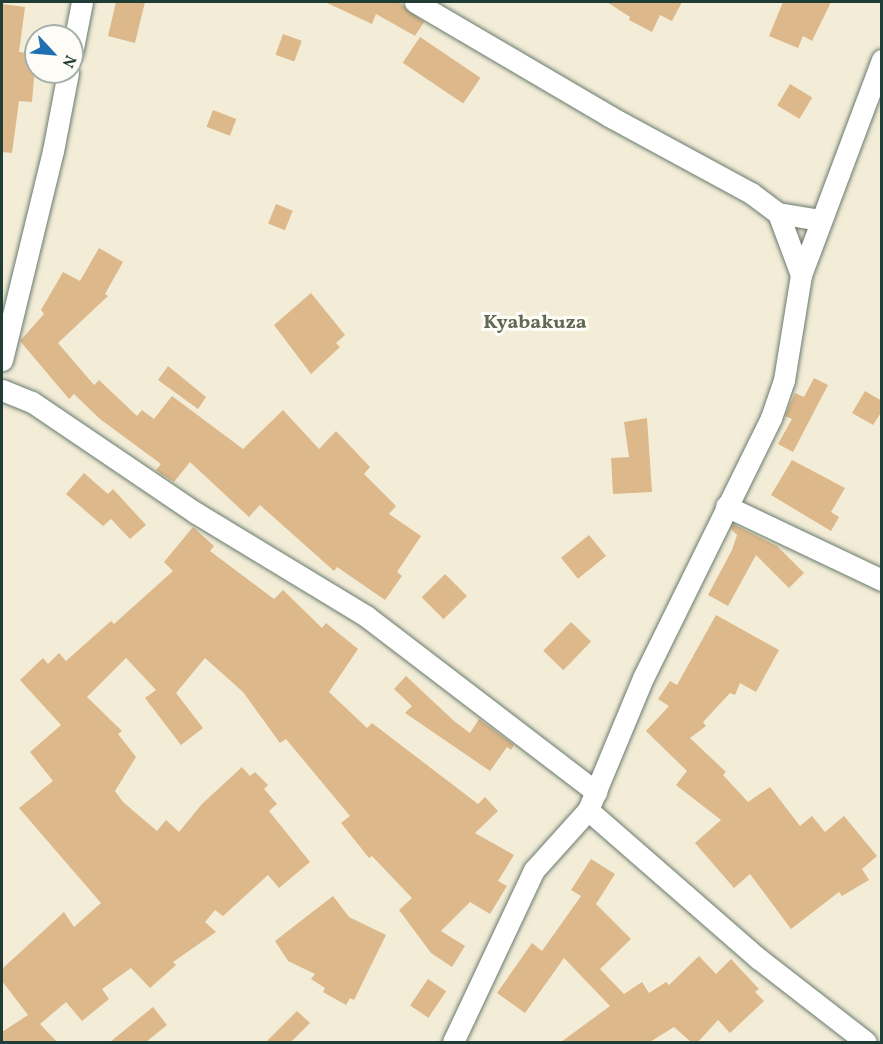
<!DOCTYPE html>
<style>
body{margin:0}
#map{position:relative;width:883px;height:1044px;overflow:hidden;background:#f3edd8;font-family:Vollkorn,serif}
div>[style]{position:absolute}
.building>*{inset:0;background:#ddb88a;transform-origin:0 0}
.roads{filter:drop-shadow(0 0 2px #697b6d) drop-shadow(0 0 2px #697b6d)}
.minor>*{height:21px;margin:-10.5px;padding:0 10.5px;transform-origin:10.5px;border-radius:10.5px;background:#fff}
span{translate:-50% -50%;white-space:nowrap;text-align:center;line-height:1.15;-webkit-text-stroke:6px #fdfcf7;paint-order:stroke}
.quarter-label{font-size:20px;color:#626852;font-weight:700}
.frame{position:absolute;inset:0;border:3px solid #1f3d34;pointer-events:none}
.north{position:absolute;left:24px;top:24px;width:60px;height:60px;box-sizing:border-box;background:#fdfcf7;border:2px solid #a4b0a9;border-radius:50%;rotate:116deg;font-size:16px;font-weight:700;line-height:24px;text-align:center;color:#1f3d34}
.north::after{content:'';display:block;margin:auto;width:21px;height:27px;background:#1f6fb2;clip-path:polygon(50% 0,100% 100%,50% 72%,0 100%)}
</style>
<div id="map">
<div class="building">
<div style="clip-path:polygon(116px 2px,145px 2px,135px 43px,108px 36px)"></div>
<div style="clip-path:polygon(325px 2px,399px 2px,424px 22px,415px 36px,376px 14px,372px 24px)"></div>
<div style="clip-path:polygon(607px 2px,682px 2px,672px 21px,660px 15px,652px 32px,629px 20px,630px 17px)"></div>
<div style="clip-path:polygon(783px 2px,831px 2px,812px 41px,803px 36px,798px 48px,769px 36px)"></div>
<div style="clip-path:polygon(2px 4px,25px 7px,19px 52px,36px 54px,32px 102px,19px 101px,12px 153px,2px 152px)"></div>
<div style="left:283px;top:34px;width:20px;height:22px;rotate:20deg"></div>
<div style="left:420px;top:37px;width:73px;height:31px;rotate:34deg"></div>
<div style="left:790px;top:84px;width:26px;height:25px;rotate:31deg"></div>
<div style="left:213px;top:110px;width:25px;height:18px;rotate:21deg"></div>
<div style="left:276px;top:204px;width:18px;height:21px;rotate:22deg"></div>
<div style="clip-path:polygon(99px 248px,123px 262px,105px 294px,108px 296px,58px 343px,94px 385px,99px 380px,137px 416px,142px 410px,154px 419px,172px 396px,243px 449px,283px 410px,319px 449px,336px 431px,370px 467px,364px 474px,396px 506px,389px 514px,421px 536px,397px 572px,402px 576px,385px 600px,337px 567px,334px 571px,260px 505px,249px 517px,190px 462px,174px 482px,161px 474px,156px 470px,161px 464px,100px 419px,74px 394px,69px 399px,20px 341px,44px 314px,41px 310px,63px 272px,80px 281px)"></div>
<div style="clip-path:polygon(311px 293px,345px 335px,336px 343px,340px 347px,311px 374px,274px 325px)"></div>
<div style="clip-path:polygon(168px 366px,206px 397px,198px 409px,158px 380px)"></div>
<div style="clip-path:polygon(814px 378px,828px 385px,793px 452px,778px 444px,792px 419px,785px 416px,795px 393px,804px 397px)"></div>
<div style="clip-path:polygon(865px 391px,882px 401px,882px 411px,873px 425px,852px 413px)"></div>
<div style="clip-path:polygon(647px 418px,652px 492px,613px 494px,611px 458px,629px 457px,624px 422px)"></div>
<div style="clip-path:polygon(792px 460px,845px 488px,831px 512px,839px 517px,831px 531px,771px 495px)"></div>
<div style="clip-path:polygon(84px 473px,108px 494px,113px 489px,146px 525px,130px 539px,111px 519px,103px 526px,66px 494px)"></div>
<div style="clip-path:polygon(733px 524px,777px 546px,804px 573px,789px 588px,756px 555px,728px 606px,708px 595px,732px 550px,737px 535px,731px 529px)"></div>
<div style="clip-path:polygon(193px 527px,214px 546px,210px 551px,274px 599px,283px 590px,322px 628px,326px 623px,358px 649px,329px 692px,367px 728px,372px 723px,478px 804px,485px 797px,498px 811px,475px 833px,514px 855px,498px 881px,507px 886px,490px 914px,470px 902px,441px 931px,465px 946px,452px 967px,431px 953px,399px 910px,412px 898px,372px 856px,369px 858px,341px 823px,350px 816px,286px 739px,280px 743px,243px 692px,205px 658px,176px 693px,203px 728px,181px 745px,145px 698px,156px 690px,126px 658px,87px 697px,122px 731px,118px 734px,136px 757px,115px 791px,123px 802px,157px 831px,166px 820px,179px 832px,202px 804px,242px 767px,250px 776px,255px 772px,268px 785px,264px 789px,277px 804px,269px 811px,310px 862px,279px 888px,268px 875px,223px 916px,215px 910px,205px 922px,216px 932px,173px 962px,176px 965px,150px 988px,131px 968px,102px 989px,109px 999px,82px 1021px,66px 1002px,40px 1024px,57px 1042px,2px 1042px,2px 1032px,28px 1015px,2px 981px,2px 969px,64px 912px,74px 927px,101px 903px,19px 808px,53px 781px,30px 752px,61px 725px,20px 680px,43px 658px,48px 664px,59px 653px,66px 661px,111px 621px,114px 624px,173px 571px,164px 562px)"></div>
<div style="left:589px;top:535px;width:27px;height:36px;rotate:51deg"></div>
<div style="left:445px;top:574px;width:31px;height:33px;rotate:45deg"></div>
<div style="clip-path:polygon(716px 615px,779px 650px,756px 692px,740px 683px,735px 695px,730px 693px,703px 722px,706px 726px,690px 738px,726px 772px,723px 775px,748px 802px,770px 787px,800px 826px,812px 816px,825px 832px,844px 816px,877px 856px,862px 869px,869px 880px,842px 896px,839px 892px,791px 929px,750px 874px,734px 888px,695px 843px,721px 820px,676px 785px,687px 771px,646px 731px,669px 706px,658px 699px,670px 681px,677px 685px)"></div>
<div style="left:571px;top:622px;width:28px;height:40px;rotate:44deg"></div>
<div style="clip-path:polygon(406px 676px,454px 721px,470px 733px,479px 719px,514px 745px,511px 750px,507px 747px,490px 771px,405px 713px,412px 706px,394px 689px)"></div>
<div style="clip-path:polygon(591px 859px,615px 874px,596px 904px,631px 939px,600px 969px,624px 994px,642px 982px,649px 993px,666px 982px,669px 985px,699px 956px,716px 974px,731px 959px,759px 989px,755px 992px,764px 1001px,730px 1033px,718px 1020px,698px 1042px,691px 1042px,674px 1027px,650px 1042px,561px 1042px,610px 1006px,564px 958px,525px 1013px,497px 993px,532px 943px,542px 951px,581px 896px,571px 890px)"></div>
<div style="clip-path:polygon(333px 896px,349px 917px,386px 935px,354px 1000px,350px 998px,346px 1005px,323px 992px,325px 988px,311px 979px,315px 974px,288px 961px,275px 941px)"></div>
<div style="left:428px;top:979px;width:22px;height:32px;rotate:34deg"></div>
<div style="clip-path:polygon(153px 1007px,167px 1025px,146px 1042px,110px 1042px)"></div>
<div style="clip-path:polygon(297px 1011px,310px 1023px,291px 1042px,266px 1042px)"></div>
</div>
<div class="roads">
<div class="minor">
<div style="left:415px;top:2px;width:225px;rotate:30.4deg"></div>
<div style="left:609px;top:116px;width:162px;rotate:28.5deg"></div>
<div style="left:751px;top:193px;width:34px;rotate:37deg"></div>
<div style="left:778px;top:213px;width:43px;rotate:9.5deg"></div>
<div style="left:72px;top:53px;width:52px;rotate:-78.9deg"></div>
<div style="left:778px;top:213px;width:66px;rotate:69.6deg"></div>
<div style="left:2px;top:360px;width:215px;rotate:-76.3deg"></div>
<div style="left:53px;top:151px;width:80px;rotate:-79.2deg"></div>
<div style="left:2px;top:390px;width:32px;rotate:22deg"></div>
<div style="left:32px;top:402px;width:198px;rotate:34.1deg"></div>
<div style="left:196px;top:513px;width:199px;rotate:31.2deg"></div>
<div style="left:366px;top:616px;width:290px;rotate:37.4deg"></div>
<div style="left:726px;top:506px;width:173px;rotate:25.4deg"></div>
<div style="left:588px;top:810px;width:227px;rotate:41.1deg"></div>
<div style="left:759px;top:959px;width:135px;rotate:37.8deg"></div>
<div style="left:453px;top:1042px;width:190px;rotate:-64.8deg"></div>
<div style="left:534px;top:870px;width:81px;rotate:-48deg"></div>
<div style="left:588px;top:810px;width:143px;rotate:-67.4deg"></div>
<div style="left:643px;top:678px;width:290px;rotate:-63.8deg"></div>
<div style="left:771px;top:418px;width:40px;rotate:-71.1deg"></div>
<div style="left:784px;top:380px;width:106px;rotate:-80.8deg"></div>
<div style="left:801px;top:275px;width:230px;rotate:-69.4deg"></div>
</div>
</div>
<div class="quarter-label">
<span style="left:535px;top:323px">Kyabakuza</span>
</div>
<div class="frame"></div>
<div class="north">N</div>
</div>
